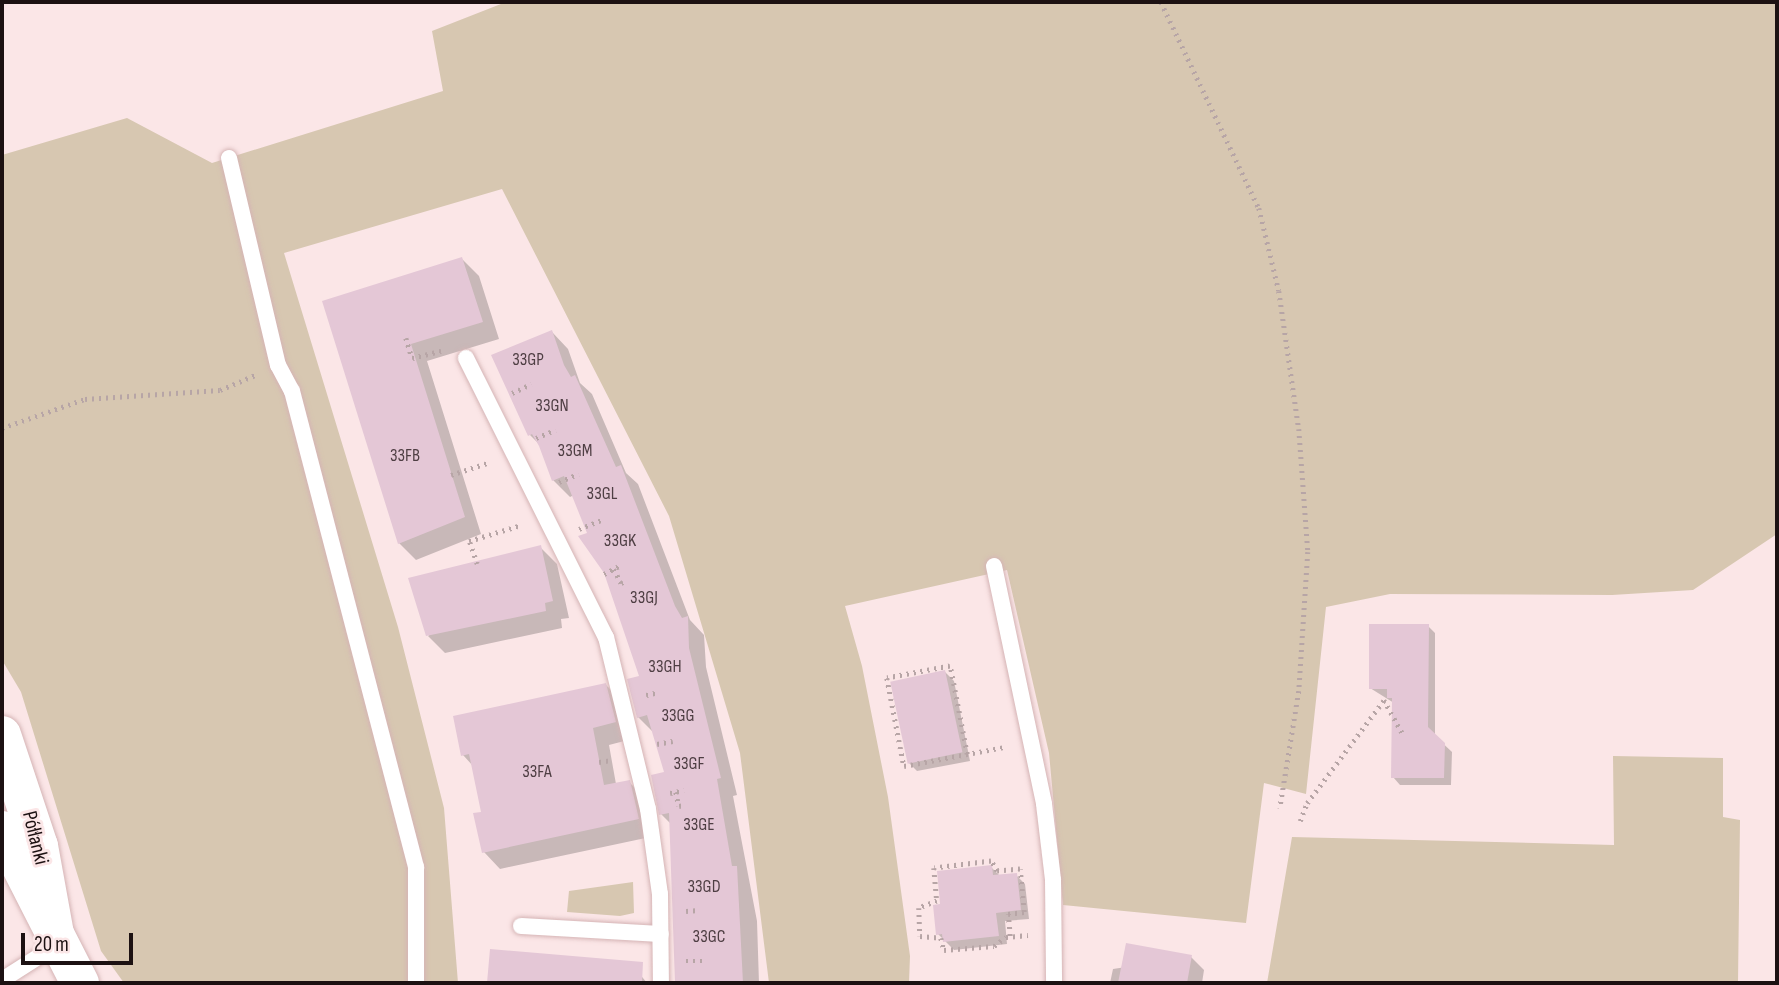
<!DOCTYPE html>
<meta charset="utf-8">
<style>
body{margin:0}
#map{position:relative;width:1779px;height:985px;overflow:hidden;background:#fbe6e7;font-family:"Sofia Sans Condensed",sans-serif}
div>[style]{position:absolute}
.green>*{inset:0;background:#d7c7b1}
.shadow>*{inset:0;background:#0003}
.building>*{inset:0;background:#e4c7d6;transform-origin:0 0}
.path>*{height:4.5px;margin-top:-2.25px;transform-origin:0;background:repeating-linear-gradient(90deg,#b7a5a6 0 2px,transparent 0 7px)}
.roads{filter:drop-shadow(0 0 2px #d5b4b5) drop-shadow(0 0 2px #d5b4b5)}
.service>*{height:16px;margin:-8px;padding:0 8px;transform-origin:8px;border-radius:8px;background:#fff}
.tertiary>*{height:38px;margin:-19px;padding:0 19px;transform-origin:19px;border-radius:19px;background:#fff}
span{translate:-50% -50%;white-space:nowrap;text-align:center;line-height:1.15;-webkit-text-stroke:6px #fbe6e7;paint-order:stroke}
.number-label{font-size:18px;color:#4e3e43}
.number-label span{-webkit-text-stroke-width:0}
.street-label{font-size:21px;color:#1c1112}
.frame{position:absolute;inset:0;border:4px solid #1c1112;pointer-events:none}
.scale{position:absolute;left:21px;top:933px;width:112px;height:32px;box-sizing:border-box;border:4px solid #1c1112;border-top:0;padding-left:9px;font-size:21px;line-height:24px;white-space:nowrap;color:#1c1112;-webkit-text-stroke:5px #fbe6e7;paint-order:stroke}
</style>
<div id="map">
<div class="green">
<div style="clip-path:polygon(506px 2px,1777px 2px,1777px 534px,1693px 590px,1612px 595px,1390px 594px,1326px 607px,1306px 794px,1264px 783px,1246px 923px,1063px 905px,1049px 753px,1007px 570px,845px 606px,862px 666px,888px 797px,910px 956px,909px 983px,769px 983px,740px 753px,669px 516px,502px 189px,284px 253px,398px 627px,444px 808px,458px 983px,124px 983px,101px 951px,21px 692px,2px 660px,2px 155px,127px 118px,212px 163px,443px 91px,432px 31px)"></div>
<div style="clip-path:polygon(1613px 756px,1723px 758px,1723px 817px,1740px 820px,1738px 983px,1267px 983px,1292px 837px,1614px 845px)"></div>
<div style="clip-path:polygon(633px 882px,634px 913px,620px 916px,567px 912px,569px 891px)"></div>
</div>
<div class="shadow">
<div style="clip-path:polygon(462px 259px,479px 276px,499px 339px,427px 361px,481px 534px,416px 560px,399px 543px,324px 302px)"></div>
<div style="clip-path:polygon(552px 332px,568px 349px,580px 383px,592px 394px,626px 473px,638px 484px,690px 620px,704px 635px,706px 667px,737px 795px,733px 796px,757px 921px,759px 983px,678px 983px,671px 824px,661px 814px,666px 773px,654px 733px,638px 717px,641px 678px,620px 610px,574px 495px,570px 497px,553px 480px,541px 446px,530px 435px)"></div>
<div style="clip-path:polygon(540px 547px,557px 564px,569px 618px,561px 619px,562px 628px,445px 653px,428px 636px)"></div>
<div style="clip-path:polygon(1428px 626px,1435px 633px,1435px 736px,1452px 752px,1451px 785px,1400px 785px,1393px 777px,1394px 703px,1370px 688px)"></div>
<div style="clip-path:polygon(944px 671px,954px 681px,970px 761px,917px 771px,908px 762px)"></div>
<div style="clip-path:polygon(606px 685px,623px 702px,632px 739px,609px 745px,616px 784px,629px 782px,646px 799px,655px 836px,500px 869px,484px 852px,483px 813px,473px 766px,463px 755px)"></div>
<div style="clip-path:polygon(991px 867px,1000px 876px,1016px 875px,1025px 884px,1029px 919px,1005px 921px,1007px 944px,954px 950px,938px 934px,941px 906px)"></div>
<div style="clip-path:polygon(491px 951px,630px 962px,647px 983px,488px 983px)"></div>
<div style="clip-path:polygon(1191px 957px,1204px 970px,1202px 983px,1110px 983px,1113px 969px)"></div>
</div>
<div class="building">
<div style="clip-path:polygon(462px 257px,483px 322px,411px 344px,465px 517px,398px 544px,322px 301px)"></div>
<div style="clip-path:polygon(552px 330px,564px 365px,571px 377px,575px 375px,616px 467px,621px 465px,675px 606px,682px 618px,688px 616px,689px 648px,721px 778px,717px 779px,732px 866px,737px 866px,743px 983px,675px 983px,669px 813px,659px 815px,651px 775px,664px 772px,647px 715px,637px 718px,627px 679px,639px 676px,604px 573px,578px 536px,587px 533px,564px 476px,552px 481px,539px 446px,532px 434px,528px 436px,491px 355px)"></div>
<div style="clip-path:polygon(541px 545px,553px 601px,545px 603px,546px 611px,426px 636px,408px 578px)"></div>
<div style="clip-path:polygon(1369px 624px,1429px 624px,1428px 727px,1445px 743px,1444px 778px,1391px 778px,1392px 698px,1387px 698px,1387px 689px,1369px 689px)"></div>
<div style="left:945px;top:670px;width:84px;height:56px;rotate:78deg"></div>
<div style="clip-path:polygon(606px 683px,616px 722px,593px 728px,604px 785px,630px 780px,639px 819px,482px 853px,473px 813px,481px 812px,469px 754px,461px 756px,453px 716px)"></div>
<div style="clip-path:polygon(992px 865px,993px 875px,1017px 873px,1021px 910px,996px 913px,999px 936px,943px 942px,942px 934px,936px 935px,933px 905px,940px 904px,937px 871px)"></div>
<div style="clip-path:polygon(1126px 943px,1192px 955px,1187px 983px,1118px 983px)"></div>
<div style="clip-path:polygon(490px 949px,643px 962px,642px 983px,487px 983px)"></div>
</div>
<div class="path">
<div style="left:1161px;top:2px;width:228px;rotate:64.6deg"></div>
<div style="left:1259px;top:208px;width:85px;rotate:76.5deg"></div>
<div style="left:1279px;top:291px;width:139px;rotate:81.8deg"></div>
<div style="left:1299px;top:429px;width:123px;rotate:85.8deg"></div>
<div style="left:1308px;top:552px;width:139px;rotate:93.7deg"></div>
<div style="left:1299px;top:691px;width:119px;rotate:99.2deg"></div>
<div style="left:406px;top:338px;width:21px;rotate:73deg"></div>
<div style="left:412px;top:358px;width:30px;rotate:-14deg"></div>
<div style="left:512px;top:393px;width:21px;rotate:-25deg"></div>
<div style="left:2px;top:428px;width:88px;rotate:-19.3deg"></div>
<div style="left:85px;top:399px;width:135px;rotate:-3.8deg"></div>
<div style="left:220px;top:390px;width:38px;rotate:-23deg"></div>
<div style="left:536px;top:438px;width:21px;rotate:-23deg"></div>
<div style="left:451px;top:475px;width:41px;rotate:-18.4deg"></div>
<div style="left:559px;top:482px;width:21px;rotate:-23deg"></div>
<div style="left:579px;top:529px;width:24px;rotate:-22deg"></div>
<div style="left:477px;top:564px;width:24px;rotate:-109deg"></div>
<div style="left:469px;top:541px;width:54px;rotate:-17.1deg"></div>
<div style="left:614px;top:569px;width:16px;rotate:63deg"></div>
<div style="left:621px;top:583px;width:4px;rotate:-27deg"></div>
<div style="left:604px;top:574px;width:17px;rotate:-28deg"></div>
<div style="left:646px;top:695px;width:13px;rotate:-13deg"></div>
<div style="left:657px;top:744px;width:16px;rotate:-11deg"></div>
<div style="left:967px;top:754px;width:90px;rotate:-100.9deg"></div>
<div style="left:950px;top:666px;width:64px;rotate:169.2deg"></div>
<div style="left:887px;top:678px;width:90px;rotate:79.1deg"></div>
<div style="left:904px;top:766px;width:103px;rotate:-10.7deg"></div>
<div style="left:599px;top:762px;width:12px;rotate:-9deg"></div>
<div style="left:676px;top:792px;width:14px;rotate:78deg"></div>
<div style="left:679px;top:806px;width:5px;rotate:-11deg"></div>
<div style="left:670px;top:793px;width:14px;rotate:-12deg"></div>
<div style="left:1300px;top:821px;width:19px;rotate:-69deg"></div>
<div style="left:1307px;top:803px;width:129px;rotate:-53.2deg"></div>
<div style="left:1384px;top:700px;width:41px;rotate:60.9deg"></div>
<div style="left:686px;top:911px;width:13px;rotate:-4deg"></div>
<div style="left:1010px;top:936px;width:22px;rotate:-95deg"></div>
<div style="left:1008px;top:914px;width:16px;rotate:-7deg"></div>
<div style="left:1024px;top:912px;width:43px;rotate:-95.3deg"></div>
<div style="left:1020px;top:869px;width:23px;rotate:175deg"></div>
<div style="left:997px;top:871px;width:12px;rotate:-121deg"></div>
<div style="left:991px;top:861px;width:57px;rotate:173deg"></div>
<div style="left:934px;top:868px;width:33px;rotate:85deg"></div>
<div style="left:937px;top:901px;width:19px;rotate:159deg"></div>
<div style="left:919px;top:908px;width:28px;rotate:88deg"></div>
<div style="left:920px;top:936px;width:21px;rotate:5deg"></div>
<div style="left:941px;top:938px;width:12px;rotate:76deg"></div>
<div style="left:944px;top:950px;width:50px;rotate:-4.6deg"></div>
<div style="left:994px;top:946px;width:15px;rotate:-37deg"></div>
<div style="left:1006px;top:937px;width:22px;rotate:-5deg"></div>
<div style="left:686px;top:961px;width:18px"></div>
</div>
<div class="roads">
<div class="service">
<div style="left:229px;top:158px;width:213px;rotate:76.7deg"></div>
<div style="left:278px;top:365px;width:30px;rotate:62deg"></div>
<div style="left:292px;top:391px;width:492px;rotate:75.4deg"></div>
<div style="left:416px;top:867px;width:116px;rotate:90deg"></div>
<div style="left:466px;top:358px;width:312px;rotate:63.4deg"></div>
<div style="left:606px;top:637px;width:177px;rotate:76.3deg"></div>
<div style="left:648px;top:809px;width:86px;rotate:82deg"></div>
<div style="left:660px;top:894px;width:89px;rotate:89.4deg"></div>
<div style="left:994px;top:566px;width:243px;rotate:78.1deg"></div>
<div style="left:1044px;top:804px;width:77px;rotate:83.2deg"></div>
<div style="left:1053px;top:880px;width:103px;rotate:89.4deg"></div>
<div style="left:521px;top:926px;width:140px;rotate:3.3deg"></div>
<div style="left:2px;top:980px;width:65px;rotate:-32.5deg"></div>
</div>
<div class="tertiary">
<div style="left:2px;top:735px;width:117px;rotate:71.6deg"></div>
<div style="left:39px;top:846px;width:101px;rotate:79.7deg"></div>
<div style="left:2px;top:830px;width:172px;rotate:63deg"></div>
</div>
</div>
<div class="number-label">
<span style="left:528px;top:360px">33GP</span>
<span style="left:552px;top:406px">33GN</span>
<span style="left:575px;top:451px">33GM</span>
<span style="left:405px;top:456px">33FB</span>
<span style="left:602px;top:494px">33GL</span>
<span style="left:620px;top:541px">33GK</span>
<span style="left:644px;top:598px">33GJ</span>
<span style="left:665px;top:667px">33GH</span>
<span style="left:678px;top:716px">33GG</span>
<span style="left:689px;top:764px">33GF</span>
<span style="left:537px;top:772px">33FA</span>
<span style="left:699px;top:825px">33GE</span>
<span style="left:704px;top:887px">33GD</span>
<span style="left:709px;top:937px">33GC</span>
</div>
<div class="street-label">
<span style="left:35px;top:838px;rotate:76deg">Półłanki</span>
</div>
<div class="frame"></div>
<div class="scale">20 m</div>
</div>
